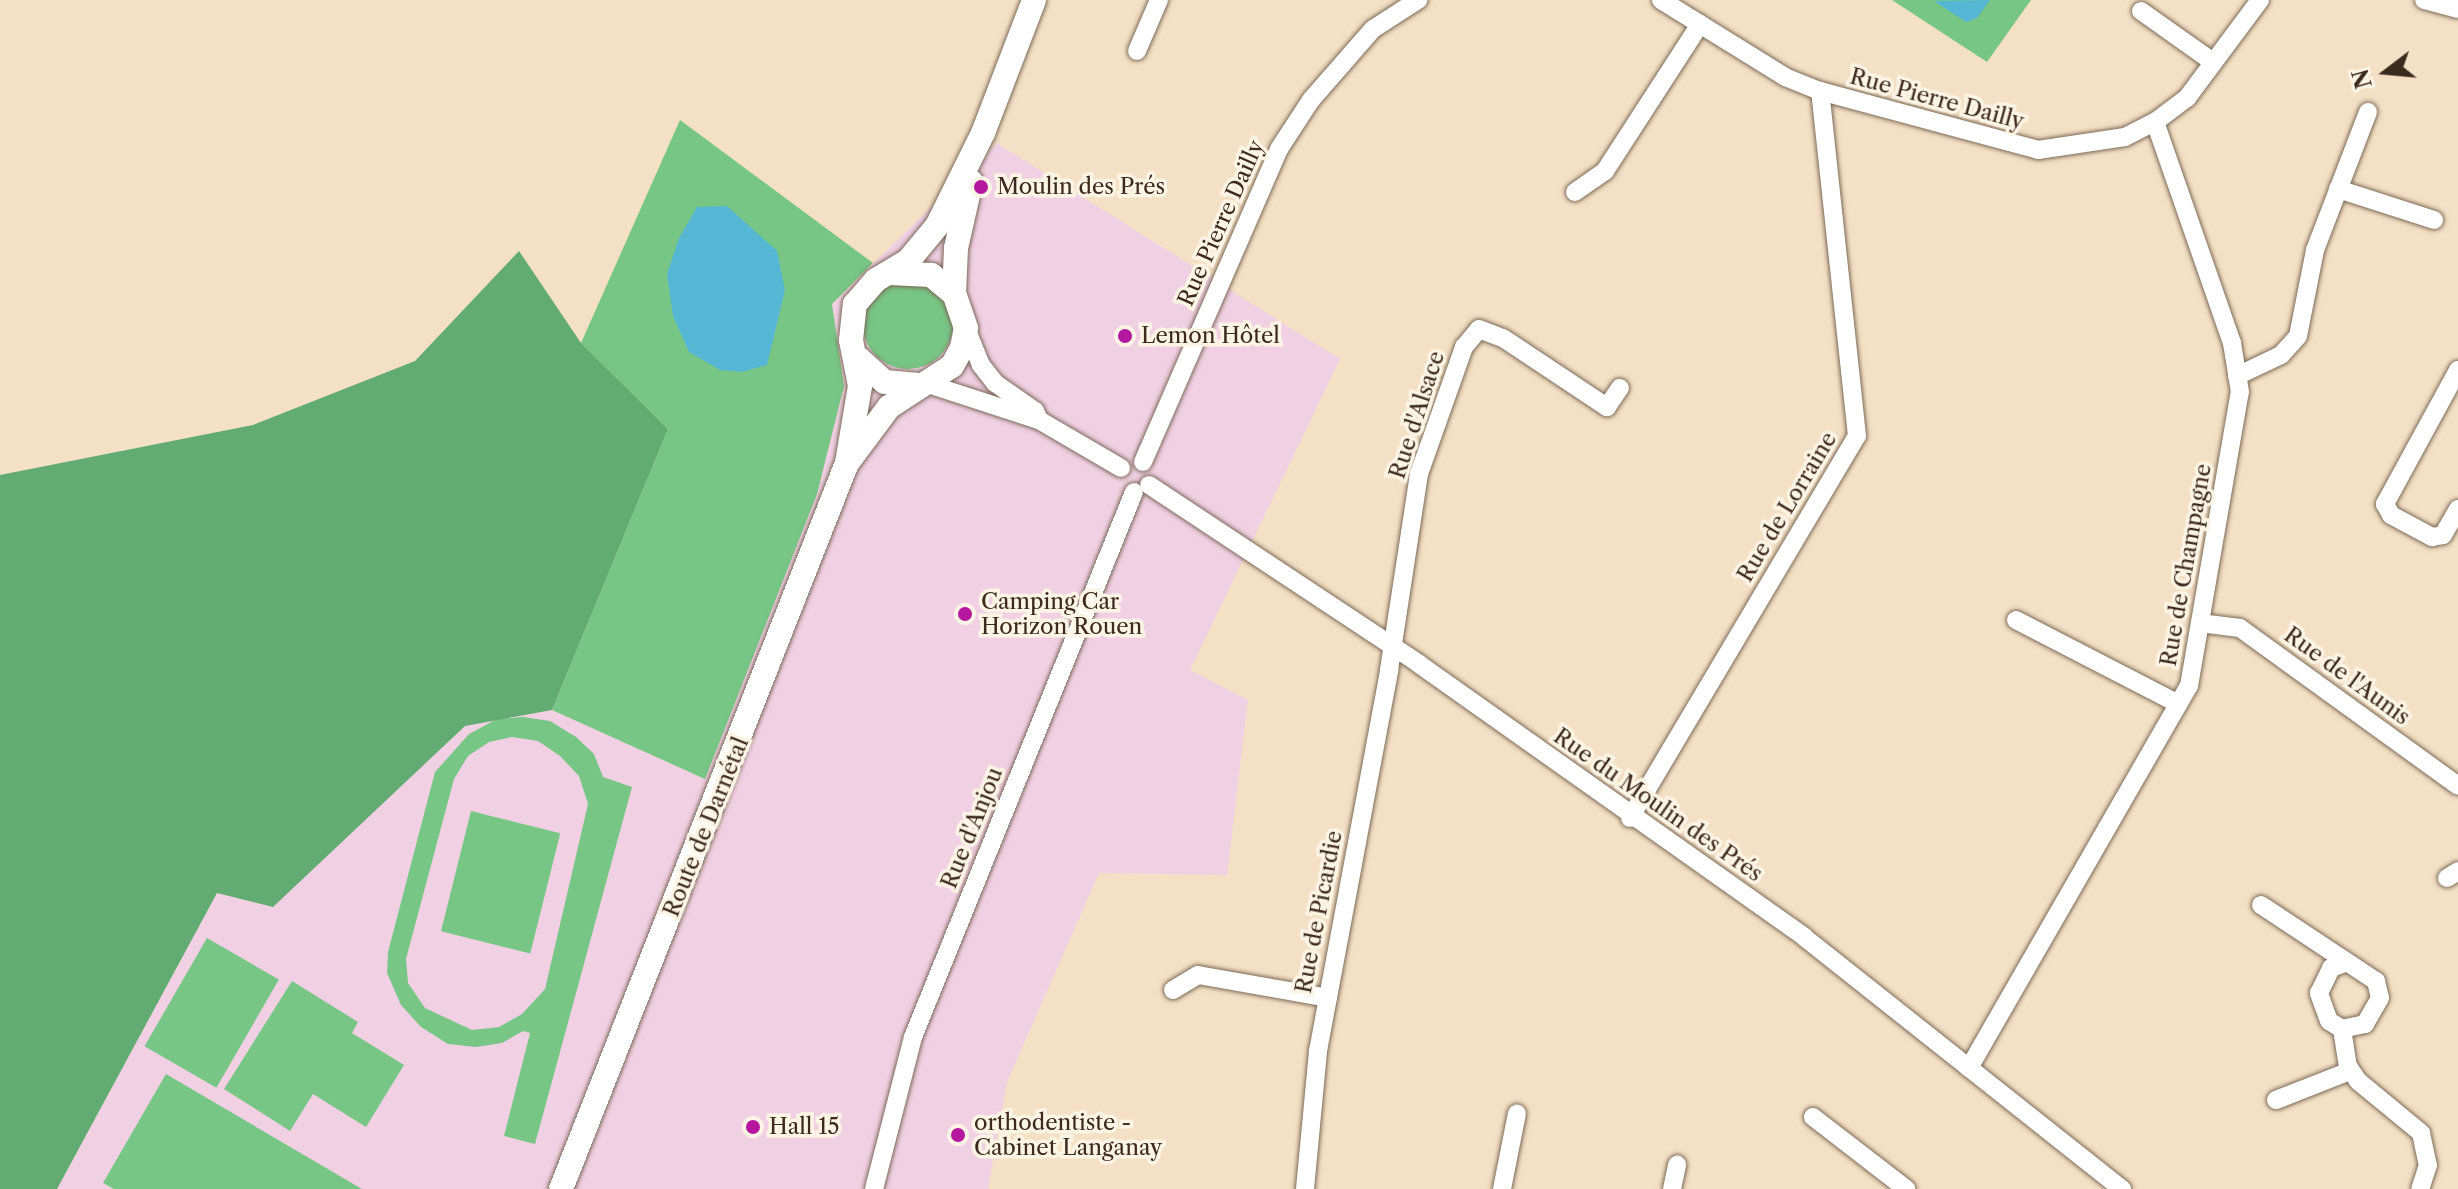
<!DOCTYPE html>
<meta charset="utf-8">
<style>
body{margin:0}
#map{position:relative;width:2458px;height:1189px;overflow:hidden;background:#f4e0c4;font-family:"Libre Caslon Text",serif}
div>[style]{position:absolute}
.built>*{inset:0;background:#f1d0e4}
.green>*{inset:0;background:#78c686;transform-origin:0 0}
.round{border-radius:50%}
.forest>*{inset:0;background:#62ab73}
.water>*{inset:0;background:#56b7d4}
.roads{filter:drop-shadow(0 0 2px #7c6a58) drop-shadow(0 0 2px #7c6a58)}
.street>*{height:18px;margin:-9px;padding:0 9px;transform-origin:9px;border-radius:9px;background:#fff}
.secondary>*{height:24px;margin:-12px;padding:0 12px;transform-origin:12px;border-radius:12px;background:#fff}
.dots>*{width:22px;height:22px;translate:-50% -50%;box-sizing:border-box;border:4px solid #fcf5e5;border-radius:50%}
span{translate:-50% -50%;white-space:nowrap;text-align:center;line-height:1.15;-webkit-text-stroke:7px #fcf5e5;paint-order:stroke}
.street-label{font-size:22px;color:#3b2a1e}
.poi-label{font-size:22px;color:#3b2a1e}
.left{translate:0 -50%;text-align:left}
.north{position:absolute;left:2346px;top:32px;width:80px;height:80px;-webkit-text-stroke:6px #fcf5e5;paint-order:stroke;rotate:254deg;font-size:22px;font-weight:700;line-height:32px;text-align:center;color:#3b2a1e}
.north::after{content:'';display:block;margin:auto;width:28px;height:36px;background:#3b2a1e;clip-path:polygon(50% 0,100% 100%,50% 72%,0 100%)}
</style>
<div id="map">
<div class="built">
<div style="clip-path:polygon(997px 143px,1340px 359px,1190px 670px,1248px 700px,1227px 875px,1099px 873px,1007px 1082px,988px 1189px,57px 1189px,217px 893px,273px 906px,465px 726px,552px 710px,705px 779px,844px 386px,832px 304px)"></div>
</div>
<div class="green">
<div style="clip-path:polygon(1892px 0,2031px 0,1987px 62px)"></div>
<div style="clip-path:polygon(680px 120px,873px 263px,832px 304px,844px 386px,817px 494px,705px 779px,552px 710px,668px 429px,581px 343px)"></div>
<div class="round" style="left:863px;top:279px;width:90px;height:90px"></div>
<div style="clip-path:polygon(evenodd,523px 717px,550px 721px,576px 737px,594px 754px,603px 777px,632px 787px,535px 1144px,504px 1136px,530px 1033px,523px 1031px,502px 1043px,476px 1047px,448px 1044px,421px 1027px,401px 1005px,387px 973px,388px 952px,435px 772px,469px 734px,497px 719px,523px 717px,512px 737px,538px 741px,560px 756px,579px 776px,588px 804px,545px 989px,522px 1014px,499px 1027px,472px 1030px,425px 1008px,408px 983px,406px 959px,454px 779px,468px 756px,489px 742px,512px 737px)"></div>
<div style="left:471px;top:811px;width:92px;height:124px;rotate:14deg"></div>
<div style="left:207px;top:938px;width:83px;height:125px;rotate:30deg"></div>
<div style="clip-path:polygon(292px 981px,358px 1022px,352px 1033px,404px 1065px,366px 1127px,313px 1094px,290px 1131px,224px 1089px)"></div>
<div style="clip-path:polygon(166px 1074px,362px 1189px,114px 1189px,103px 1183px)"></div>
</div>
<div class="forest">
<div style="clip-path:polygon(519px 251px,581px 343px,668px 429px,552px 710px,465px 726px,273px 907px,217px 893px,57px 1189px,0 1189px,0 475px,253px 425px,415px 361px)"></div>
</div>
<div class="water">
<div style="clip-path:polygon(1990px 0,1977px 18px,1966px 22px,1934px 1px)"></div>
<div style="clip-path:polygon(727px 206px,777px 251px,785px 290px,767px 365px,742px 372px,720px 370px,689px 352px,673px 316px,667px 274px,679px 238px,697px 207px)"></div>
</div>
<div class="roads">
<div class="street">
<div style="left:1661px;top:0;width:146px;rotate:31.8deg"></div>
<div style="left:1785px;top:77px;width:38px;rotate:22deg"></div>
<div style="left:1820px;top:91px;width:226px;rotate:15.1deg"></div>
<div style="left:2038px;top:150px;width:88px;rotate:-8.5deg"></div>
<div style="left:2125px;top:137px;width:34px;rotate:-27deg"></div>
<div style="left:2155px;top:122px;width:40px;rotate:-37deg"></div>
<div style="left:2187px;top:98px;width:122px;rotate:-53.3deg"></div>
<div style="left:2424px;top:0;width:35px;rotate:15deg"></div>
<div style="left:2141px;top:11px;width:88px;rotate:35.3deg"></div>
<div style="left:1137px;top:51px;width:56px;rotate:-66.7deg"></div>
<div style="left:2338px;top:189px;width:101px;rotate:17.9deg"></div>
<div style="left:1575px;top:192px;width:37px;rotate:-35deg"></div>
<div style="left:1605px;top:171px;width:175px;rotate:-57.1deg"></div>
<div style="left:966px;top:328px;width:40px;rotate:68deg"></div>
<div style="left:981px;top:365px;width:23px;rotate:52deg"></div>
<div style="left:995px;top:383px;width:49px;rotate:35deg"></div>
<div style="left:1035px;top:411px;width:10px;rotate:66deg"></div>
<div style="left:2458px;top:370px;width:153px;rotate:118.6deg"></div>
<div style="left:2385px;top:504px;width:13px;rotate:61deg"></div>
<div style="left:2391px;top:515px;width:47px;rotate:28.2deg"></div>
<div style="left:2432px;top:537px;width:11px;rotate:-10deg"></div>
<div style="left:2443px;top:535px;width:30px;rotate:-60deg"></div>
<div style="left:2237px;top:376px;width:49px;rotate:-25.5deg"></div>
<div style="left:2281px;top:355px;width:25px;rotate:-48deg"></div>
<div style="left:2298px;top:336px;width:88px;rotate:-78.8deg"></div>
<div style="left:2315px;top:250px;width:148px;rotate:-69deg"></div>
<div style="left:925px;top:383px;width:120px;rotate:18deg"></div>
<div style="left:1039px;top:420px;width:95px;rotate:30.3deg"></div>
<div style="left:1143px;top:462px;width:341px;rotate:-66.5deg"></div>
<div style="left:1279px;top:149px;width:59px;rotate:-56.9deg"></div>
<div style="left:1311px;top:100px;width:94px;rotate:-48.9deg"></div>
<div style="left:1373px;top:29px;width:54px;rotate:-32.8deg"></div>
<div style="left:1149px;top:485px;width:324px;rotate:33.5deg"></div>
<div style="left:1419px;top:664px;width:472px;rotate:35.3deg"></div>
<div style="left:1804px;top:937px;width:406px;rotate:38.4deg"></div>
<div style="left:2016px;top:620px;width:183px;rotate:27.3deg"></div>
<div style="left:2200px;top:623px;width:40px;rotate:7.1deg"></div>
<div style="left:2240px;top:628px;width:269px;rotate:35.9deg"></div>
<div style="left:1630px;top:818px;width:444px;rotate:-59.3deg"></div>
<div style="left:1857px;top:436px;width:347px;rotate:-96.1deg"></div>
<div style="left:2447px;top:878px;width:13px;rotate:-32deg"></div>
<div style="left:2261px;top:905px;width:138px;rotate:33.5deg"></div>
<div style="left:2376px;top:981px;width:17px;rotate:77deg"></div>
<div style="left:2380px;top:998px;width:30px;rotate:120deg"></div>
<div style="left:2365px;top:1024px;width:24px;rotate:168deg"></div>
<div style="left:2342px;top:1029px;width:37px;rotate:81deg"></div>
<div style="left:2348px;top:1066px;width:18px;rotate:56deg"></div>
<div style="left:2358px;top:1081px;width:82px;rotate:39.5deg"></div>
<div style="left:2421px;top:1133px;width:33px;rotate:78deg"></div>
<div style="left:2428px;top:1165px;width:25px;rotate:108deg"></div>
<div style="left:1173px;top:990px;width:29px;rotate:-31deg"></div>
<div style="left:1198px;top:975px;width:132px;rotate:10deg"></div>
<div style="left:2342px;top:1029px;width:15px;rotate:-148deg"></div>
<div style="left:2329px;top:1021px;width:30px;rotate:-110deg"></div>
<div style="left:2319px;top:993px;width:28px;rotate:-64deg"></div>
<div style="left:2331px;top:968px;width:15px;rotate:-20deg"></div>
<div style="left:1969px;top:1068px;width:441px;rotate:-60.1deg"></div>
<div style="left:2189px;top:686px;width:298px;rotate:-80.2deg"></div>
<div style="left:2240px;top:392px;width:50px;rotate:-99.3deg"></div>
<div style="left:2232px;top:343px;width:234px;rotate:-109.2deg"></div>
<div style="left:2276px;top:1100px;width:79px;rotate:-21.4deg"></div>
<div style="left:1813px;top:1117px;width:118px;rotate:37.7deg"></div>
<div style="left:874px;top:1189px;width:157px;rotate:-75.6deg"></div>
<div style="left:913px;top:1037px;width:588px;rotate:-67.93deg"></div>
<div style="left:1305px;top:1189px;width:139px;rotate:-84.6deg"></div>
<div style="left:1318px;top:1051px;width:388px;rotate:-79.4deg"></div>
<div style="left:1389px;top:670px;width:198px;rotate:-81.3deg"></div>
<div style="left:1419px;top:474px;width:135px;rotate:-70.5deg"></div>
<div style="left:1464px;top:347px;width:23px;rotate:-50deg"></div>
<div style="left:1479px;top:329px;width:26px;rotate:21deg"></div>
<div style="left:1503px;top:338px;width:125px;rotate:33.6deg"></div>
<div style="left:1607px;top:407px;width:23px;rotate:-56deg"></div>
<div style="left:1502px;top:1189px;width:77px;rotate:-78.8deg"></div>
<div style="left:1672px;top:1189px;width:25px;rotate:-78deg"></div>
</div>
<div class="secondary">
<div style="left:954px;top:294px;width:46px;rotate:-87.5deg"></div>
<div style="left:956px;top:248px;width:68px;rotate:-77.2deg"></div>
<div style="left:858px;top:358px;width:36px;rotate:42deg"></div>
<div style="left:885px;top:382px;width:34px;rotate:5deg"></div>
<div style="left:848px;top:462px;width:69px;rotate:-53.3deg"></div>
<div style="left:889px;top:407px;width:75px;rotate:-33.1deg"></div>
<div style="left:952px;top:366px;width:21px;rotate:-61deg"></div>
<div style="left:962px;top:348px;width:20px;rotate:-79deg"></div>
<div style="left:966px;top:328px;width:36px;rotate:-109deg"></div>
<div style="left:954px;top:294px;width:30px;rotate:-140deg"></div>
<div style="left:931px;top:275px;width:41px;rotate:-177.2deg"></div>
<div style="left:561px;top:1189px;width:780px;rotate:-68.5deg"></div>
<div style="left:847px;top:463px;width:78px;rotate:-80.4deg"></div>
<div style="left:860px;top:386px;width:47px;rotate:-101.1deg"></div>
<div style="left:851px;top:340px;width:36px;rotate:-84deg"></div>
<div style="left:855px;top:304px;width:32px;rotate:-49deg"></div>
<div style="left:876px;top:280px;width:37px;rotate:-31deg"></div>
<div style="left:908px;top:261px;width:45px;rotate:-50.4deg"></div>
<div style="left:937px;top:226px;width:104px;rotate:-63.7deg"></div>
<div style="left:983px;top:133px;width:142px;rotate:-69deg"></div>
</div>
</div>
<div class="dots">
<div style="left:981px;top:187px;background:#b5179e"></div>
<div style="left:1125px;top:336px;background:#b5179e"></div>
<div style="left:965px;top:614px;background:#b5179e"></div>
<div style="left:753px;top:1127px;background:#b5179e"></div>
<div style="left:958px;top:1135px;background:#b5179e"></div>
</div>
<div class="street-label">
<span style="left:1937px;top:99px;rotate:15deg">Rue Pierre Dailly</span>
<span style="left:1221px;top:223px;rotate:-66deg">Rue Pierre Dailly</span>
<span style="left:1417px;top:415px;rotate:-72deg">Rue d'Alsace</span>
<span style="left:1787px;top:507px;rotate:-59deg">Rue de Lorraine</span>
<span style="left:2186px;top:565px;rotate:-80deg">Rue de Champagne</span>
<span style="left:2347px;top:676px;rotate:36deg">Rue de l'Aunis</span>
<span style="left:1658px;top:805px;rotate:35deg">Rue du Moulin des Prés</span>
<span style="left:706px;top:827px;rotate:-68deg">Route de Darnétal</span>
<span style="left:972px;top:828px;rotate:-68deg">Rue d'Anjou</span>
<span style="left:1319px;top:912px;rotate:-79deg">Rue de Picardie</span>
</div>
<div class="poi-label">
<span class="left" style="left:997px;top:187px">Moulin des Prés</span>
<span class="left" style="left:1141px;top:336px">Lemon Hôtel</span>
<span class="left" style="left:981px;top:614px">Camping Car<br>Horizon Rouen</span>
<span class="left" style="left:974px;top:1135px">orthodentiste -<br>Cabinet Langanay</span>
<span class="left" style="left:769px;top:1127px">Hall 15</span>
</div>
<div class="north">N</div>
</div>
